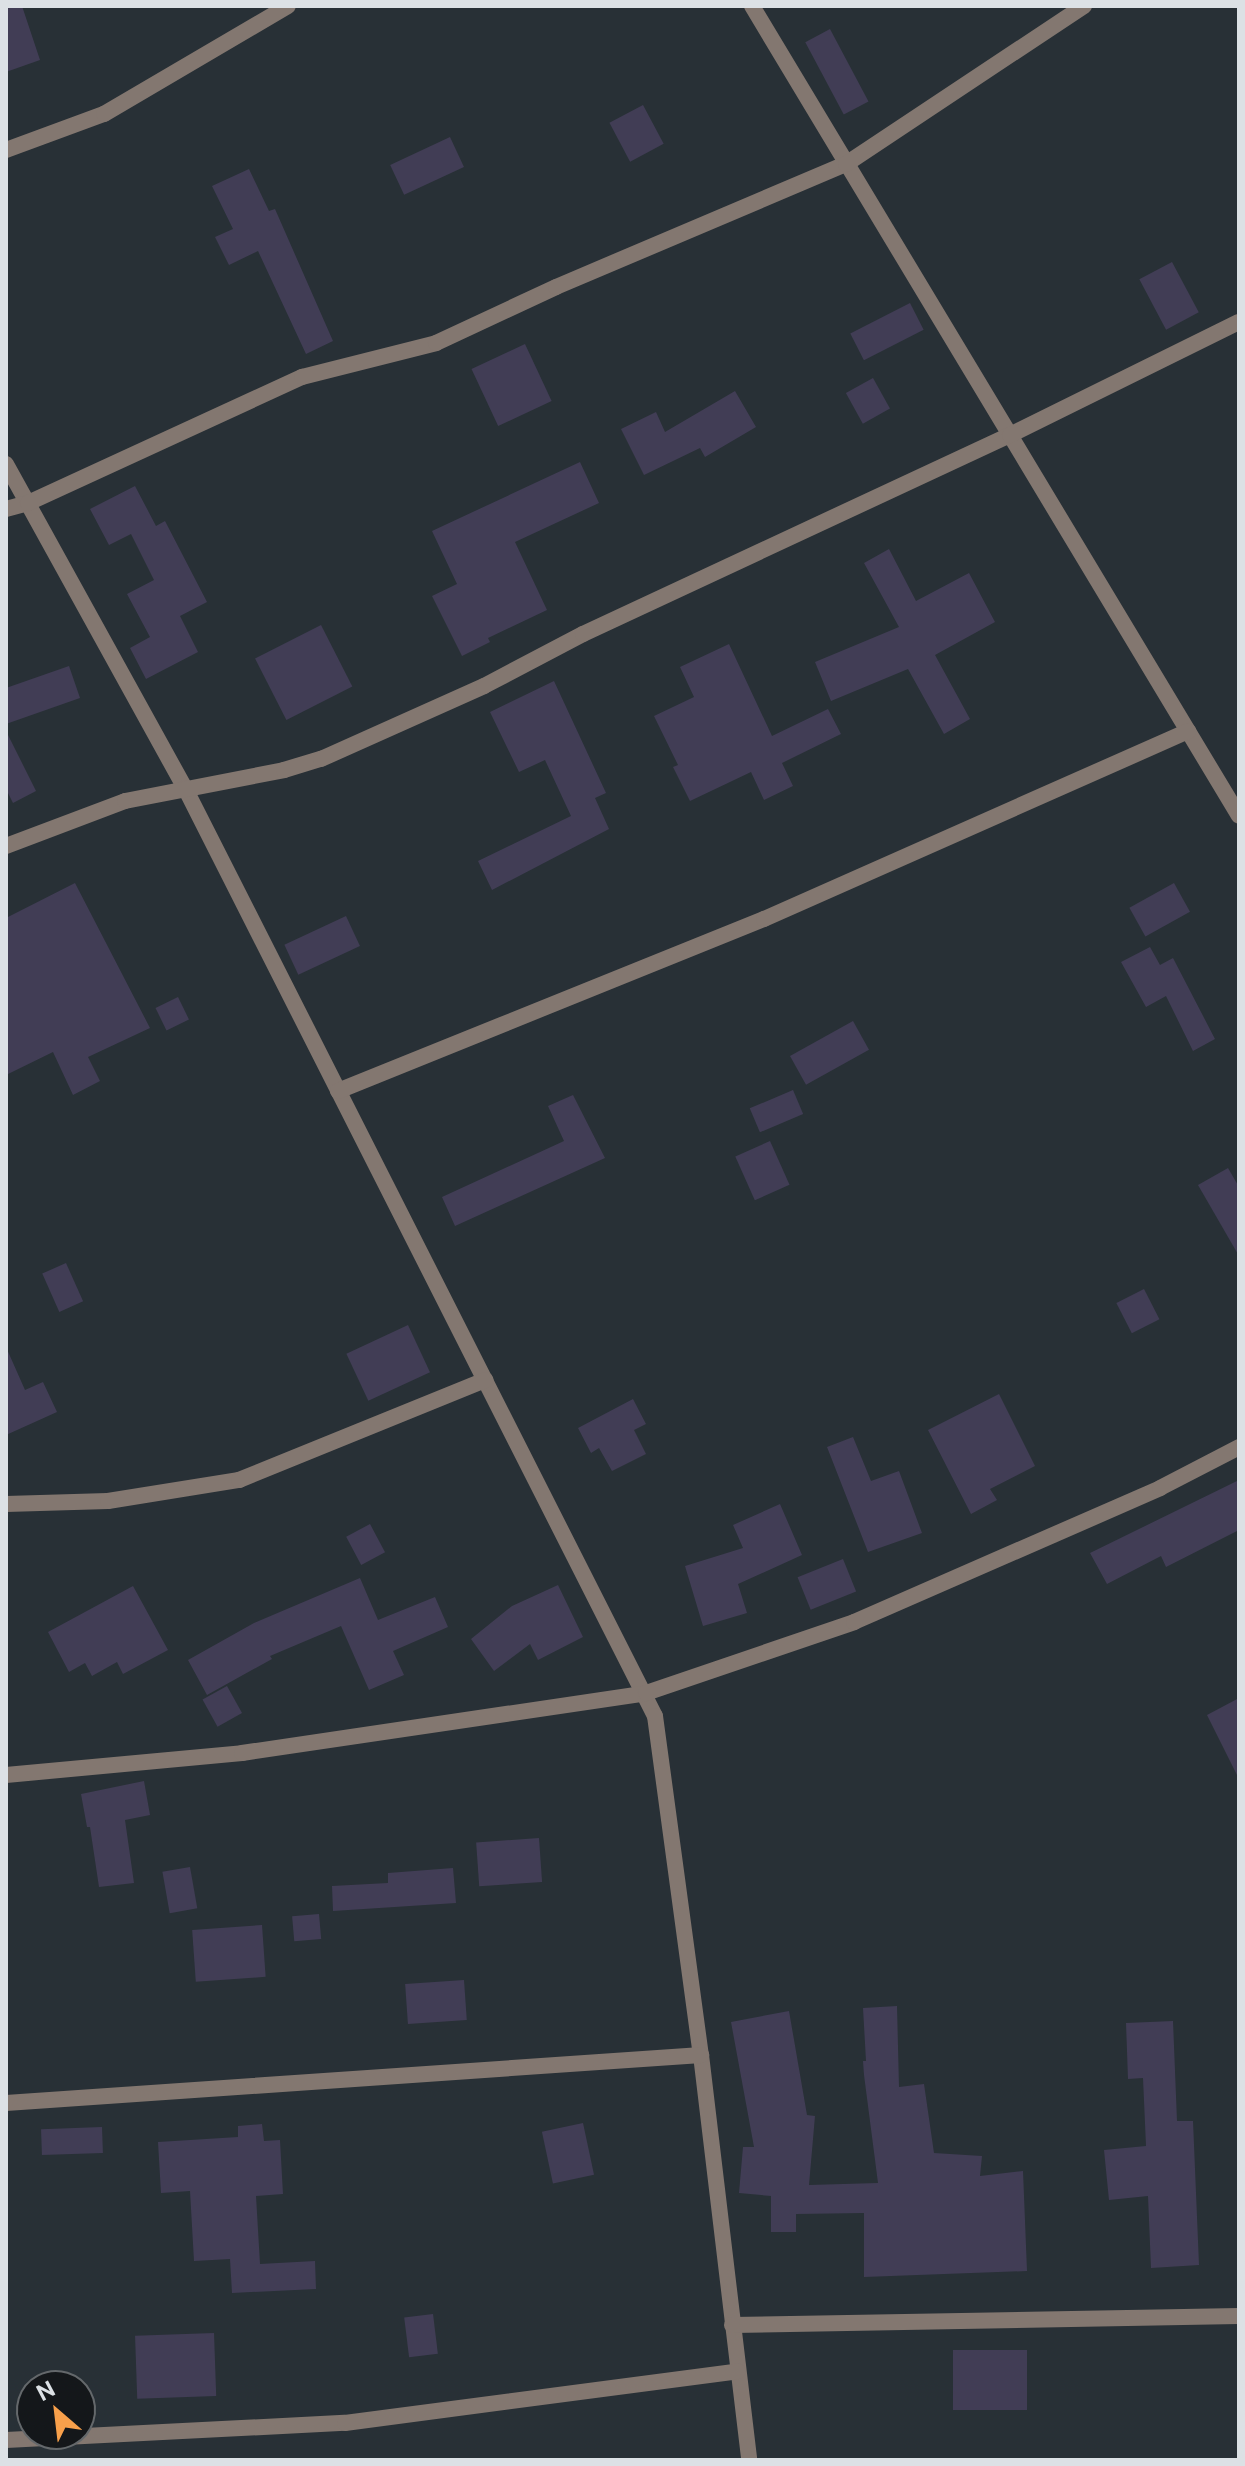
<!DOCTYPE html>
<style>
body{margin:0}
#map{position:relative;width:1245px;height:2466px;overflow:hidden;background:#283036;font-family:"Public Sans",sans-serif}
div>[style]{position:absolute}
.building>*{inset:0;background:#413d55;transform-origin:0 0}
.minor>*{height:16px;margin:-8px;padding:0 8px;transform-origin:8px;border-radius:8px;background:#837770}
span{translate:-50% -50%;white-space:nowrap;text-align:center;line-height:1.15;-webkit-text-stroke:7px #14171a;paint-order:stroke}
.frame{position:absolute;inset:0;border:8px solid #dce1e5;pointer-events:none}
.north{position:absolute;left:16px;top:2370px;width:80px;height:80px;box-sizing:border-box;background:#14171a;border:2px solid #64686b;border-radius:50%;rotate:332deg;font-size:22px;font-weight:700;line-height:32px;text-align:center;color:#dce1e5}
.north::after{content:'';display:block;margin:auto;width:28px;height:36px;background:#f8a04b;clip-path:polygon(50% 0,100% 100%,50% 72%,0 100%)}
</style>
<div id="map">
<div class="building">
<div style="clip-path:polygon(6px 6px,22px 6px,40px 60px,6px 72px)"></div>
<div style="left:830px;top:29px;width:82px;height:28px;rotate:62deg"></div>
<div style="left:643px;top:105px;width:44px;height:38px;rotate:62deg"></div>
<div style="left:450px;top:137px;width:33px;height:66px;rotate:65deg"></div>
<div style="clip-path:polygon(249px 169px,269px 211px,275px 209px,333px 341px,306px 354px,258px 251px,229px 265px,215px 237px,233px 229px,212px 186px)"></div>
<div style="left:1172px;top:262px;width:57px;height:37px;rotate:62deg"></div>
<div style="left:910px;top:303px;width:30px;height:67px;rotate:63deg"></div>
<div style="left:525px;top:344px;width:63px;height:59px;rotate:65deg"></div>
<div style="left:873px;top:378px;width:35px;height:31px;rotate:61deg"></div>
<div style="clip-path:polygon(735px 391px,756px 427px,705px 457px,700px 448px,644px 475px,621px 429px,656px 412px,665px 432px)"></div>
<div style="clip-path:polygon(580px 462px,599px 503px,515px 542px,547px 610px,488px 638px,490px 642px,462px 656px,432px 596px,457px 584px,432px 531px)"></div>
<div style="clip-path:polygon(135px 486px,156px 526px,165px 521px,207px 602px,180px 616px,198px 652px,146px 679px,130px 648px,150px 637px,127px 594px,154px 580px,131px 534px,109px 545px,90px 509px)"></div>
<div style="clip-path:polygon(889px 549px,916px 601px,969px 573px,995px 622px,935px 655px,970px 719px,944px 734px,908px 669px,831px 701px,815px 662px,899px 627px,864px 563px)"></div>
<div style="left:321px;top:625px;width:69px;height:74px;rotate:63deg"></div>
<div style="clip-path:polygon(729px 644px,772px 736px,828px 709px,841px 734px,782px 763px,793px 786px,764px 800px,751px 772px,690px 801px,673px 767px,678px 765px,654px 716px,694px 697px,680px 667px)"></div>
<div style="clip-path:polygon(69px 666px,80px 698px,6px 724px,6px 688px)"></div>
<div style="clip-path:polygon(554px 681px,606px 793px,595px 798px,609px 829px,492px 890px,478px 861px,571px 816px,545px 760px,519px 772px,490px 712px)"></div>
<div style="clip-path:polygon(6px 731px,36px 791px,13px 803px,6px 789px)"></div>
<div style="clip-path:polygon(75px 883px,150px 1028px,88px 1057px,100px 1081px,73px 1095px,53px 1052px,6px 1075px,6px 918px)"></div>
<div style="left:1174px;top:883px;width:33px;height:51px;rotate:61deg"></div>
<div style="left:346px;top:916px;width:33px;height:68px;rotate:65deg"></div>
<div style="clip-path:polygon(1150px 947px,1160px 965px,1173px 958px,1215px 1039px,1193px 1051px,1166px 996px,1146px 1007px,1121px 962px)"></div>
<div style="left:178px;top:997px;width:25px;height:25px;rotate:64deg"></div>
<div style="left:853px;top:1021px;width:33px;height:72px;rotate:61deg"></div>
<div style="left:793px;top:1090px;width:26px;height:47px;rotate:67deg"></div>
<div style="clip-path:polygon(573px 1095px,605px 1158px,455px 1226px,442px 1197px,564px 1141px,548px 1106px)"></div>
<div style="left:770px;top:1141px;width:48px;height:38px;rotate:66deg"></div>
<div style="clip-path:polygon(1228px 1168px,1239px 1187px,1239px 1256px,1198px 1185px)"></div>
<div style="left:66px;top:1263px;width:42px;height:26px;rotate:66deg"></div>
<div style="left:1144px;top:1289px;width:34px;height:31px;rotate:63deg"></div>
<div style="left:408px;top:1325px;width:52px;height:68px;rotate:65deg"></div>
<div style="clip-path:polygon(6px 1347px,25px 1390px,43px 1382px,57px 1412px,6px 1435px)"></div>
<div style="clip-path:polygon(999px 1394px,1035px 1466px,990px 1489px,997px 1500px,971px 1514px,928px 1430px)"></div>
<div style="clip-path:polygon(633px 1399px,646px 1424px,634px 1430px,646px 1454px,612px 1471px,599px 1448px,591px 1453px,578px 1428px)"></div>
<div style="clip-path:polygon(853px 1437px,871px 1481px,899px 1471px,922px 1533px,868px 1552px,827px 1447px)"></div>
<div style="clip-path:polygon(1239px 1480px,1239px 1530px,1166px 1567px,1161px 1556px,1107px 1584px,1090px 1553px)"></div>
<div style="clip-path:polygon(780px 1504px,802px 1555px,738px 1584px,747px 1613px,703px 1626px,685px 1566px,743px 1548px,733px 1525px)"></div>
<div style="left:370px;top:1524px;width:32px;height:27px;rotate:62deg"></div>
<div style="left:843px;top:1559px;width:35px;height:49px;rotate:68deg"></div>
<div style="clip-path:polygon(360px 1578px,378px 1620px,435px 1597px,448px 1627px,393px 1651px,404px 1675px,369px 1690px,341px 1626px,270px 1656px,272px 1659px,207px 1695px,188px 1660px,254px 1623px)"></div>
<div style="clip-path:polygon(558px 1585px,583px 1637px,538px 1660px,530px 1644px,494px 1671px,471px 1639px,512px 1606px)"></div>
<div style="clip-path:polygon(133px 1586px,168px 1650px,123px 1674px,117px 1662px,92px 1676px,85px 1663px,69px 1672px,48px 1632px)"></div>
<div style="left:227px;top:1686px;width:31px;height:28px;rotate:61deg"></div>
<div style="clip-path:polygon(1239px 1698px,1239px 1779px,1207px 1715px)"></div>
<div style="clip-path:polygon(144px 1781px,150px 1815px,125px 1820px,134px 1883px,99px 1887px,90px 1827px,87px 1827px,81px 1794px)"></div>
<div style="left:539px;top:1838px;width:44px;height:63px;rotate:86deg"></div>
<div style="left:190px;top:1867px;width:42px;height:28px;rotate:80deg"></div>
<div style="clip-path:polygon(453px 1868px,456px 1903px,333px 1911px,332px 1886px,388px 1883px,388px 1873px)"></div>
<div style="left:319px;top:1914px;width:25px;height:27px;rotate:85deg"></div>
<div style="left:262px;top:1925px;width:52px;height:70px;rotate:86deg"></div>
<div style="left:464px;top:1980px;width:40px;height:59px;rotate:86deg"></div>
<div style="clip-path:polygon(897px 2006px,899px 2087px,924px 2084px,934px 2153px,982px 2156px,980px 2176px,1023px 2171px,1027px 2271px,864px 2277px,864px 2213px,796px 2214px,796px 2232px,771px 2232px,771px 2196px,739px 2193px,743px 2147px,754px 2147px,731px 2022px,789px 2011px,807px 2115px,815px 2116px,809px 2185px,878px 2183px,864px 2075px,863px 2061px,866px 2061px,863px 2008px)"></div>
<div style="clip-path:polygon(1173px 2021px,1177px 2121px,1193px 2121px,1199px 2265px,1151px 2268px,1148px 2196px,1109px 2200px,1104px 2150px,1146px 2146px,1143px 2078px,1128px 2079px,1126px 2023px)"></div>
<div style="left:583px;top:2123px;width:53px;height:42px;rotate:78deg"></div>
<div style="clip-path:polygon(262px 2124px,264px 2141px,280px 2140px,283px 2194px,256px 2196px,260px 2264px,315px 2261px,316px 2289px,232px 2293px,230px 2259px,194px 2261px,190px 2191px,161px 2193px,158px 2142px,238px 2137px,238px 2126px)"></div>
<div style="left:102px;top:2127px;width:26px;height:61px;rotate:88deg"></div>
<div style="left:433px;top:2314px;width:40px;height:29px;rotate:83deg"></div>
<div style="left:214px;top:2333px;width:63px;height:79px;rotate:88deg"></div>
<div style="left:953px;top:2350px;width:74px;height:60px"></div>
</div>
<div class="minor">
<div style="left:752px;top:6px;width:945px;rotate:58.98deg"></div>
<div style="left:6px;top:150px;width:104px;rotate:-20.2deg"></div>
<div style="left:104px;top:114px;width:213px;rotate:-30.4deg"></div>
<div style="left:6px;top:464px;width:370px;rotate:61.1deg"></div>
<div style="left:185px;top:788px;width:1040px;rotate:63.14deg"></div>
<div style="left:655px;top:1716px;width:342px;rotate:82.3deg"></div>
<div style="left:701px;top:2055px;width:408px;rotate:83.2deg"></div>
<div style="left:6px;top:509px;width:23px;rotate:-15deg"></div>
<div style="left:28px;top:503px;width:302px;rotate:-24.7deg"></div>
<div style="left:302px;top:377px;width:138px;rotate:-14.2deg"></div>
<div style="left:436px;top:343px;width:132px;rotate:-25deg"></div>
<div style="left:556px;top:287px;width:315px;rotate:-23deg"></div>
<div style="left:846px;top:164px;width:286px;rotate:-33.6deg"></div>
<div style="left:6px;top:846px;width:127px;rotate:-20.7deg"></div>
<div style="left:125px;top:801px;width:162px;rotate:-11deg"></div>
<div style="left:284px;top:770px;width:39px;rotate:-17deg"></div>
<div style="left:321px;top:759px;width:179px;rotate:-24.1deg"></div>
<div style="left:484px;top:686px;width:112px;rotate:-27.7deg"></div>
<div style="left:583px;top:634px;width:471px;rotate:-25deg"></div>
<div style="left:1010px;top:435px;width:255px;rotate:-26.3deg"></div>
<div style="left:338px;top:1091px;width:459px;rotate:-22deg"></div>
<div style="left:764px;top:919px;width:464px;rotate:-23.9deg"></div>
<div style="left:6px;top:1504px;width:102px;rotate:-1.7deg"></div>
<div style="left:108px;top:1501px;width:133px;rotate:-9.1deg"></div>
<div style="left:239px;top:1480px;width:266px;rotate:-22.1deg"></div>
<div style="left:6px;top:1775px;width:237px;rotate:-5.3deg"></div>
<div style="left:242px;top:1753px;width:408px;rotate:-8.4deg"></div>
<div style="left:646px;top:1693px;width:220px;rotate:-18.8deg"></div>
<div style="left:854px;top:1622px;width:334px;rotate:-23.6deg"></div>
<div style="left:1160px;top:1488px;width:89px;rotate:-27.4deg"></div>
<div style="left:6px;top:2103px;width:697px;rotate:-3.95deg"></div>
<div style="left:732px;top:2325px;width:507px;rotate:-1.02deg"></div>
<div style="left:6px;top:2440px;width:339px;rotate:-2.9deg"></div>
<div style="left:345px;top:2423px;width:396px;rotate:-7.5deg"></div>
</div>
<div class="frame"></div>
<div class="north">N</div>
</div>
